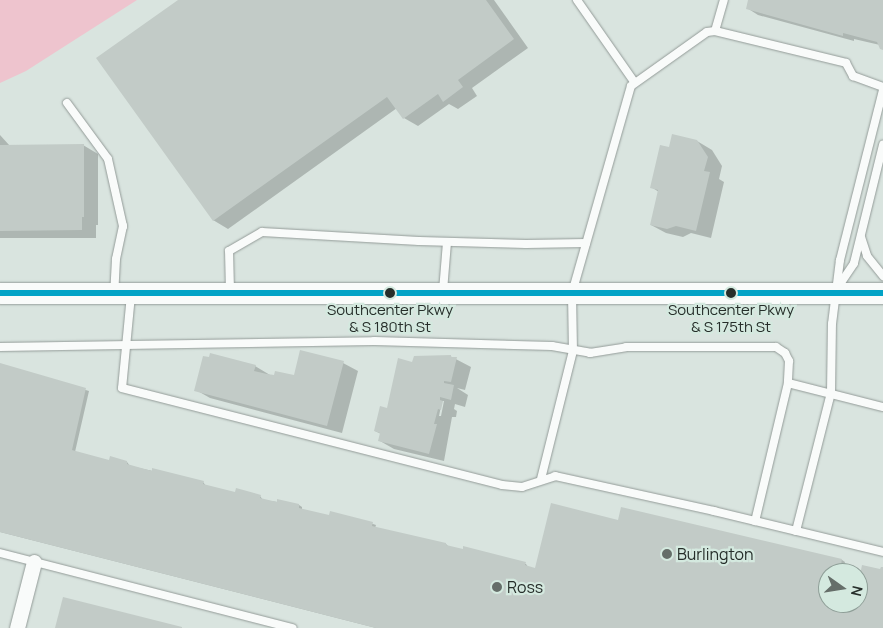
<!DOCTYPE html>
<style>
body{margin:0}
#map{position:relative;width:883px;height:628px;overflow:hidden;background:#d9e4df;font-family:Manrope,sans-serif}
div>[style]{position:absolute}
.green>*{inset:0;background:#eec4ce}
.shadow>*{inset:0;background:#0003}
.building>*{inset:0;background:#c2cbc7}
.roads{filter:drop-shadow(0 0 1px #939b98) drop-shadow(0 0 1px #939b98)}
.service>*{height:8px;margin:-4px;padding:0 4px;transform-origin:4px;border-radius:4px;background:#f9fbfa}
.minor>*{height:15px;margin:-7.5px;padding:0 7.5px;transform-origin:7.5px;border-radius:7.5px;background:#f9fbfa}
.secondary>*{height:21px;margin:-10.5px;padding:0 10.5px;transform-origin:10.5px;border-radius:10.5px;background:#f9fbfa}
.bus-1>*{height:6px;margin:-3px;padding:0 3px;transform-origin:3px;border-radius:3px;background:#02a3c6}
.dots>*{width:14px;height:14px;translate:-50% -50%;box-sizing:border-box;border:2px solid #d4e9df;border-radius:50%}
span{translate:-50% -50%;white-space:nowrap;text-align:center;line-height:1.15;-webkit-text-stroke:4.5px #d4e9df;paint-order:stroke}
.bus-label{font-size:15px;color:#262e2a}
.poi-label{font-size:16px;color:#262e2a}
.left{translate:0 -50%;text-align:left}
.north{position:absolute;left:818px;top:563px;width:50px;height:50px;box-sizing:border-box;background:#d4e9df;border:1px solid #8e9e97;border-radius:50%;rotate:103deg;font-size:14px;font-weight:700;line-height:20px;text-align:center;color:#262e2a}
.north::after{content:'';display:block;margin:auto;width:18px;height:22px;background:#656e69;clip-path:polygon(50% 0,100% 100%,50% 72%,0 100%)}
</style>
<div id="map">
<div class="green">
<div style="clip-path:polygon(0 0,137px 0,26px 71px,0 83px)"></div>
</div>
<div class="shadow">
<div style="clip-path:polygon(180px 0,494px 0,528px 48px,472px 88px,477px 96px,458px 109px,449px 104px,418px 126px,404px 118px,397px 108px,228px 229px,213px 220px)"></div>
<div style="clip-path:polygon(749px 0,883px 0,883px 49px,880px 45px,854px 39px,854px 41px,758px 15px,747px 8px)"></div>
<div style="clip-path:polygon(0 135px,10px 146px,83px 145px,98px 154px,98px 225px,96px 225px,96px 238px,0 238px)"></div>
<div style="clip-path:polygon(697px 141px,712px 150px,722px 166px,719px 179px,724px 182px,711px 238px,691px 233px,683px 237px,666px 233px,651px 225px,659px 192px,651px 187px,670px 148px)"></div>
<div style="clip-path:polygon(evenodd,450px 356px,471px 367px,465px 390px,457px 388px,468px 395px,465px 407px,455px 404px,454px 409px,457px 411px,456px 417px,452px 417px,444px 461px,394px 449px,380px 441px,381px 434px,375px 431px,413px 363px,450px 356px,442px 401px,444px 401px,441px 416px,439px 416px,442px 401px)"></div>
<div style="clip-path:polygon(343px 363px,358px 371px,342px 433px,210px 398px,196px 390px,255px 366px,270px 375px,294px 377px)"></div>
<div style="clip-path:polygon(evenodd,0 364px,89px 391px,75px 452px,110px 461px,127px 462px,130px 466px,203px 482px,206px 486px,236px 494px,260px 496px,263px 500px,299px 505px,302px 507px,302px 510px,330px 517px,331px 513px,373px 524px,376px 525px,375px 528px,446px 544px,449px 547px,464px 551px,464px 548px,526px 564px,528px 567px,536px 569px,619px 522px,842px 560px,845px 562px,844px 567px,862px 571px,881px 571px,883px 568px,883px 628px,376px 628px,0 532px,0 364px,828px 573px,858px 573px,858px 603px,828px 603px,828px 573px)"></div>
</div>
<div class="building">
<div style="clip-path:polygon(178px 0,486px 0,514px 39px,458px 80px,463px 87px,443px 102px,438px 94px,403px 119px,387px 97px,213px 221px,96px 58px)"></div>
<div style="clip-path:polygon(748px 0,883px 0,883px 50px,880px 49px,877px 42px,843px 33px,843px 36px,746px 9px)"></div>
<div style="clip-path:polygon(672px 134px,697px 140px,708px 157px,704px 171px,710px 172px,696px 231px,676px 226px,667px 229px,650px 225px,658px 190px,650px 188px,660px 145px,669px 147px)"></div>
<div style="clip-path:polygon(84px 144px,84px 217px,82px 217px,82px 230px,0 231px,0 145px)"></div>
<div style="clip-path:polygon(300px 350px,344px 361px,327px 426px,194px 391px,203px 356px,209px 357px,210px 353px,256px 365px,254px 371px,267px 374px,274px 375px,275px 371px,294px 375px)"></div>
<div style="clip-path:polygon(451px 355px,451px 357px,457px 357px,451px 382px,444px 381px,444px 383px,454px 385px,451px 400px,440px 397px,440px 400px,443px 401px,441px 410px,438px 409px,434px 424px,437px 424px,429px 454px,378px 441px,380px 433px,374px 431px,380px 406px,387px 408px,398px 358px,412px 362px,414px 356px)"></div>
<div style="clip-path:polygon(evenodd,0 363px,86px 388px,72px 450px,109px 460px,110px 456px,127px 461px,127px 464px,152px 471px,152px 468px,204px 481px,203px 484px,235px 492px,236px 488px,261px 495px,260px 498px,277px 502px,277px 499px,299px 504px,299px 508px,329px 515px,330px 511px,373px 522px,372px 526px,446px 543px,446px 545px,463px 549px,463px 546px,526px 562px,525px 565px,535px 568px,551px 503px,618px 520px,621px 507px,842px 559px,841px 565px,861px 570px,862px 565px,880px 569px,881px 567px,883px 567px,883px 628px,376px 628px,0 532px,0 363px,828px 573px,858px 573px,858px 603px,828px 603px,828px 573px)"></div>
<div style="clip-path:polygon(63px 597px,182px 627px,182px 628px,55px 628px)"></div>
</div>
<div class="roads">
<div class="service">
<div style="left:577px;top:0;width:101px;rotate:55.1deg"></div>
<div style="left:715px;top:31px;width:32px;rotate:-74deg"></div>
<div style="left:67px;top:103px;width:69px;rotate:53.8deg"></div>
<div style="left:108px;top:159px;width:69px;rotate:77.4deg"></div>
<div style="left:123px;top:226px;width:34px;rotate:102deg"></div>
<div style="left:116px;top:259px;width:33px;rotate:93deg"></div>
<div style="left:861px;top:237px;width:20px;rotate:72deg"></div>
<div style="left:867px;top:256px;width:26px;rotate:51deg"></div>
<div style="left:836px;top:290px;width:32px;rotate:-56deg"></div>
<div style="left:854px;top:263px;width:122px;rotate:-76.2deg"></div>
<div style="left:230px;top:291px;width:40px;rotate:-91.4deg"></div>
<div style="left:229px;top:251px;width:38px;rotate:-30deg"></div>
<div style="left:262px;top:232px;width:157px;rotate:3.3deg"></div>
<div style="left:419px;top:241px;width:107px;rotate:1.6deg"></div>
<div style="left:526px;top:244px;width:60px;rotate:-1deg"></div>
<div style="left:443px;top:291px;width:49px;rotate:-85.3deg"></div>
<div style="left:131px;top:295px;width:93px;rotate:95.5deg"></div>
<div style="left:122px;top:388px;width:392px;rotate:14.3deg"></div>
<div style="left:502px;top:485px;width:20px;rotate:6deg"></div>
<div style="left:522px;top:487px;width:35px;rotate:-18deg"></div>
<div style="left:555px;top:476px;width:163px;rotate:12.4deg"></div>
<div style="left:714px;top:511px;width:174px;rotate:13.6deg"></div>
<div style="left:0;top:347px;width:374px;rotate:-0.9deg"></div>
<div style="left:374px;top:341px;width:178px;rotate:1.6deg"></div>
<div style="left:552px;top:346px;width:39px;rotate:10deg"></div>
<div style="left:590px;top:353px;width:36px;rotate:-9deg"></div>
<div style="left:626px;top:347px;width:150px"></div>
<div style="left:776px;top:347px;width:11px;rotate:34deg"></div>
<div style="left:785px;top:353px;width:9px;rotate:63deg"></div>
<div style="left:789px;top:361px;width:22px;rotate:93deg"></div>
<div style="left:788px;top:383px;width:142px;rotate:103.4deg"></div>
<div style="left:788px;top:383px;width:98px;rotate:14.2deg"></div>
<div style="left:541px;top:479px;width:132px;rotate:-76deg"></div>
<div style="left:573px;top:351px;width:58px;rotate:-91deg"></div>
<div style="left:572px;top:293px;width:215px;rotate:-74.1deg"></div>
<div style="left:631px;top:86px;width:93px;rotate:-35.4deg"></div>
<div style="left:707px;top:32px;width:8px;rotate:-7deg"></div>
<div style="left:715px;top:31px;width:135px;rotate:13.7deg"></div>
<div style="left:846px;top:63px;width:15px;rotate:62deg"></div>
<div style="left:853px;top:76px;width:32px;rotate:20deg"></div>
<div style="left:796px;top:531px;width:142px;rotate:-75.8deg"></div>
<div style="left:831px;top:393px;width:69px;rotate:-89.2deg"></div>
<div style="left:832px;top:324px;width:64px;rotate:-82.9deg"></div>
<div style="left:840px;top:260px;width:175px;rotate:-75.8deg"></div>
<div style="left:0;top:553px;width:302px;rotate:14.4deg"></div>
</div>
<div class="minor">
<div style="left:17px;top:628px;width:68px;rotate:-75.6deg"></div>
</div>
<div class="secondary">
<div style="left:0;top:293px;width:883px"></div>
</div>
</div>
<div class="bus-1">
<div style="left:0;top:293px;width:883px"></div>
</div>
<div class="dots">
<div style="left:390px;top:293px;background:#262e2a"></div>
<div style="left:731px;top:293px;background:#262e2a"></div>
<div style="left:667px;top:554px;background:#656e69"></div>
<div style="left:497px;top:587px;background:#656e69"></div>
</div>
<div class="bus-label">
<span style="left:390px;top:318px">Southcenter Pkwy<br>&amp; S 180th St</span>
<span style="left:731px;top:318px">Southcenter Pkwy<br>&amp; S 175th St</span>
</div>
<div class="poi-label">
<span class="left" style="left:677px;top:554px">Burlington</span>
<span class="left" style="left:507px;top:587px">Ross</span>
</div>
<div class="north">N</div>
</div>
